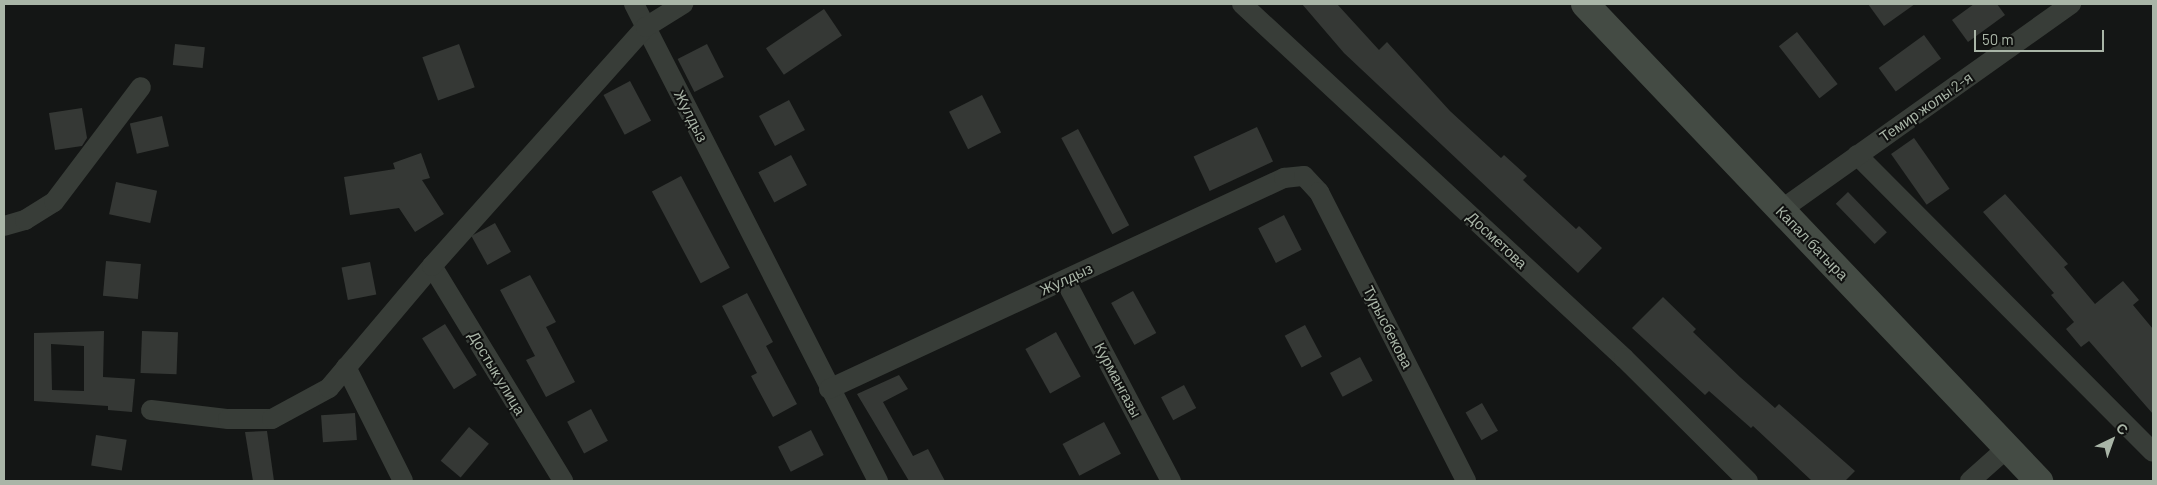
<!DOCTYPE html>
<meta charset="utf-8">
<style>
body{margin:0}
#map{position:relative;width:2157px;height:485px;overflow:hidden;background:#141615;font-family:Barlow,sans-serif}
div>[style]{position:absolute}
.building>*{inset:0;background:#353835;transform-origin:0 0}
.minor>*{height:20px;margin:-10px;padding:0 10px;transform-origin:10px;border-radius:10px;background:#383d38}
.secondary>*{height:28px;margin:-14px;padding:0 14px;transform-origin:14px;border-radius:14px;background:#444b44}
span{translate:-50% -50%;white-space:nowrap;text-align:center;line-height:1.15;-webkit-text-stroke:4px #101110;paint-order:stroke}
.street-label{font-size:15px;color:#a9b5a7}
.frame{position:absolute;inset:0;border:5px solid #a9b5a7;pointer-events:none}
.north{position:absolute;left:2087px;top:415px;width:50px;height:50px;-webkit-text-stroke:4px #101110;paint-order:stroke;rotate:42deg;font-size:14px;font-weight:700;line-height:20px;text-align:center;color:#a9b5a7}
.north::after{content:'';display:block;margin:auto;width:18px;height:22px;background:#a9b5a7;clip-path:polygon(50% 0,100% 100%,50% 72%,0 100%)}
.scale{position:absolute;left:1974px;top:30px;width:130px;height:22px;box-sizing:border-box;border:2px solid #a9b5a7;border-top:0;padding-left:6px;font-size:15px;line-height:18px;white-space:nowrap;color:#a9b5a7;-webkit-text-stroke:4px #101110;paint-order:stroke}
</style>
<div id="map">
<div class="building">
<div style="clip-path:polygon(1302px 4px,1337px 4px,1379px 50px,1387px 42px,1450px 111px,1501px 158px,1504px 155px,1527px 176px,1523px 180px,1576px 229px,1579px 226px,1602px 248px,1578px 273px,1344px 53px)"></div>
<div style="clip-path:polygon(1868px 4px,1915px 4px,1884px 26px)"></div>
<div style="clip-path:polygon(1974px 4px,1997px 4px,2005px 15px,1968px 42px,1952px 20px)"></div>
<div style="left:824px;top:9px;width:32px;height:70px;rotate:56deg"></div>
<div style="left:1797px;top:32px;width:66px;height:23px;rotate:52deg"></div>
<div style="left:1924px;top:35px;width:29px;height:56px;rotate:54deg"></div>
<div style="left:175px;top:44px;width:30px;height:21px;rotate:6deg"></div>
<div style="left:459px;top:44px;width:46px;height:39px;rotate:70deg"></div>
<div style="left:707px;top:44px;width:37px;height:33px;rotate:63deg"></div>
<div style="left:630px;top:81px;width:45px;height:30px;rotate:62deg"></div>
<div style="left:982px;top:95px;width:42px;height:37px;rotate:63deg"></div>
<div style="left:789px;top:100px;width:34px;height:34px;rotate:62deg"></div>
<div style="clip-path:polygon(82px 108px,87px 138px,82px 146px,55px 150px,49px 113px)"></div>
<div style="left:162px;top:116px;width:31px;height:33px;rotate:77deg"></div>
<div style="left:1257px;top:127px;width:38px;height:70px;rotate:65deg"></div>
<div style="left:1078px;top:129px;width:109px;height:19px;rotate:62deg"></div>
<div style="left:1914px;top:138px;width:62px;height:28px;rotate:55deg"></div>
<div style="clip-path:polygon(421px 153px,430px 178px,422px 180px,444px 214px,415px 232px,399px 208px,350px 215px,344px 177px,395px 169px,393px 163px)"></div>
<div style="left:791px;top:155px;width:34px;height:37px;rotate:62deg"></div>
<div style="left:681px;top:176px;width:104px;height:33px;rotate:62deg"></div>
<div style="left:116px;top:182px;width:42px;height:33px;rotate:12deg"></div>
<div style="left:1848px;top:192px;width:56px;height:17px;rotate:46deg"></div>
<div style="clip-path:polygon(2005px 194px,2068px 264px,2064px 267px,2095px 304px,2123px 281px,2139px 300px,2133px 305px,2153px 329px,2153px 414px,2089px 341px,2081px 347px,2066px 329px,2074px 322px,2051px 295px,2054px 293px,1983px 212px)"></div>
<div style="left:1284px;top:215px;width:39px;height:29px;rotate:63deg"></div>
<div style="left:495px;top:223px;width:33px;height:27px;rotate:61deg"></div>
<div style="left:106px;top:261px;width:35px;height:35px;rotate:5deg"></div>
<div style="left:370px;top:262px;width:33px;height:29px;rotate:79deg"></div>
<div style="clip-path:polygon(530px 275px,556px 322px,546px 327px,575px 382px,546px 397px,526px 360px,535px 356px,500px 290px)"></div>
<div style="left:1133px;top:291px;width:48px;height:25px;rotate:61deg"></div>
<div style="clip-path:polygon(747px 293px,773px 342px,766px 346px,797px 404px,773px 417px,751px 376px,757px 373px,722px 306px)"></div>
<div style="clip-path:polygon(1663px 297px,1696px 329px,1693px 332px,1740px 377px,1775px 408px,1779px 404px,1855px 471px,1845px 481px,1812px 481px,1753px 426px,1751px 428px,1709px 391px,1705px 395px,1632px 328px)"></div>
<div style="left:445px;top:324px;width:60px;height:27px;rotate:58deg"></div>
<div style="left:1305px;top:325px;width:36px;height:23px;rotate:62deg"></div>
<div style="clip-path:polygon(evenodd,104px 331px,103px 377px,135px 379px,132px 412px,108px 410px,108px 406px,34px 401px,34px 333px,104px 331px,51px 344px,84px 346px,84px 391px,52px 390px,51px 344px)"></div>
<div style="left:142px;top:331px;width:36px;height:42px;rotate:2deg"></div>
<div style="left:1056px;top:332px;width:51px;height:35px;rotate:61deg"></div>
<div style="left:1360px;top:357px;width:27px;height:34px;rotate:62deg"></div>
<div style="clip-path:polygon(899px 375px,908px 389px,883px 402px,913px 456px,928px 449px,945px 481px,909px 481px,857px 394px)"></div>
<div style="left:1184px;top:385px;width:26px;height:26px;rotate:62deg"></div>
<div style="left:1482px;top:403px;width:32px;height:19px;rotate:60deg"></div>
<div style="left:591px;top:409px;width:36px;height:27px;rotate:62deg"></div>
<div style="left:355px;top:413px;width:27px;height:34px;rotate:86deg"></div>
<div style="left:1104px;top:422px;width:36px;height:47px;rotate:62deg"></div>
<div style="left:469px;top:427px;width:26px;height:44px;rotate:40deg"></div>
<div style="left:811px;top:430px;width:28px;height:37px;rotate:63deg"></div>
<div style="clip-path:polygon(267px 431px,274px 481px,253px 481px,245px 432px)"></div>
<div style="left:96px;top:435px;width:31px;height:31px;rotate:9deg"></div>
</div>
<div class="minor">
<div style="left:634px;top:4px;width:536px;rotate:62.91deg"></div>
<div style="left:1242px;top:4px;width:521px;rotate:42.82deg"></div>
<div style="left:1624px;top:358px;width:175px;rotate:44.8deg"></div>
<div style="left:1857px;top:155px;width:419px;rotate:45.1deg"></div>
<div style="left:1781px;top:210px;width:356px;rotate:-35.4deg"></div>
<div style="left:4px;top:226px;width:22px;rotate:-16deg"></div>
<div style="left:25px;top:220px;width:34px;rotate:-32deg"></div>
<div style="left:54px;top:202px;width:144px;rotate:-52.9deg"></div>
<div style="left:432px;top:266px;width:252px;rotate:58.6deg"></div>
<div style="left:1065px;top:280px;width:227px;rotate:62.2deg"></div>
<div style="left:346px;top:367px;width:127px;rotate:63.4deg"></div>
<div style="left:829px;top:389px;width:502px;rotate:-24.88deg"></div>
<div style="left:1284px;top:178px;width:20px;rotate:-6deg"></div>
<div style="left:1304px;top:176px;width:22px;rotate:47deg"></div>
<div style="left:1319px;top:192px;width:324px;rotate:63deg"></div>
<div style="left:151px;top:410px;width:78px;rotate:6.7deg"></div>
<div style="left:228px;top:419px;width:44px"></div>
<div style="left:272px;top:419px;width:65px;rotate:-28.5deg"></div>
<div style="left:329px;top:388px;width:160px;rotate:-49.8deg"></div>
<div style="left:432px;top:266px;width:321px;rotate:-48.2deg"></div>
<div style="left:646px;top:27px;width:44px;rotate:-31.9deg"></div>
<div style="left:1970px;top:481px;width:50px;rotate:-41.7deg"></div>
</div>
<div class="secondary">
<div style="left:1585px;top:4px;width:659px;rotate:46.42deg"></div>
</div>
<div class="street-label">
<span style="left:1926px;top:107px;rotate:-35deg">Темир жолы 2-я</span>
<span style="left:691px;top:116px;rotate:63deg">Жулдыз</span>
<span style="left:1497px;top:240px;rotate:43deg">Досметова</span>
<span style="left:1812px;top:243px;rotate:46deg">Капал батыра</span>
<span style="left:1066px;top:279px;rotate:-25deg">Жулдыз</span>
<span style="left:1388px;top:327px;rotate:63deg">Турысбекова</span>
<span style="left:497px;top:373px;rotate:59deg">Достык улица</span>
<span style="left:1118px;top:380px;rotate:62deg">Курмангазы</span>
</div>
<div class="frame"></div>
<div class="north">С</div>
<div class="scale">50 m</div>
</div>
